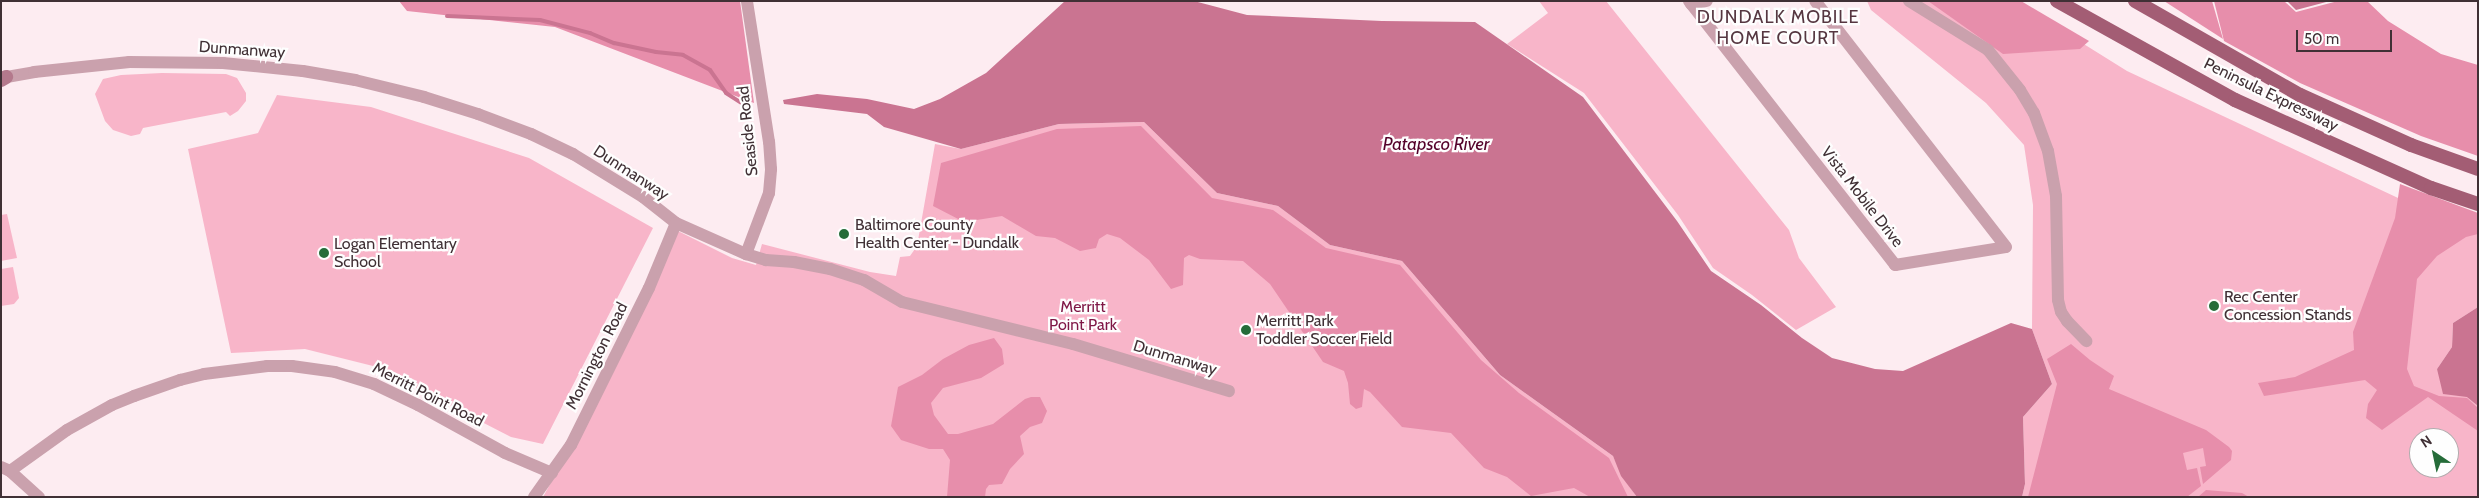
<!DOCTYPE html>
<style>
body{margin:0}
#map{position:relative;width:2479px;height:498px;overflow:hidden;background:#fdecf1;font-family:Cabin,sans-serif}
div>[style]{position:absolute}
.green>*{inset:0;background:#f8b5c9}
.forest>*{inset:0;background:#e78eab}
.water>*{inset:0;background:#ca7491}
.stream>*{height:4px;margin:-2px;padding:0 2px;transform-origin:2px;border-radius:2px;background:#ca7491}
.minor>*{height:12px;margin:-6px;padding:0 6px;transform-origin:6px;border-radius:6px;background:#caa1ad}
.secondary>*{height:14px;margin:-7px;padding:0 7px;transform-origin:7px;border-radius:7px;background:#b4798c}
.primary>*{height:14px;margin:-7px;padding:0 7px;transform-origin:7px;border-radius:7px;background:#a35d74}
.dots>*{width:14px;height:14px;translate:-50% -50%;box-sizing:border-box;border:2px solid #fefefe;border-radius:50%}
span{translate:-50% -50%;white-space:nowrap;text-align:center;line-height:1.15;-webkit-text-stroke:4.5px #fefefe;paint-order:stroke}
.street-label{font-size:16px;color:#403035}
.poi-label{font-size:16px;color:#403035}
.left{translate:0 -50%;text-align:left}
.park-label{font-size:16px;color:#7f1746}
.neighbourhood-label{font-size:18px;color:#563741;letter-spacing:1px}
.water-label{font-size:18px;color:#54022a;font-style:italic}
.frame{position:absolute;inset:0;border:2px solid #403035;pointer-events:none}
.north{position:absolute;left:2409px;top:428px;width:50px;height:50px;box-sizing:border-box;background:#fefefe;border:1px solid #b2acae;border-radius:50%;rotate:326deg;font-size:14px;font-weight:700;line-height:20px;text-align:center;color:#403035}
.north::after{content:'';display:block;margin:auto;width:18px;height:22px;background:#256c39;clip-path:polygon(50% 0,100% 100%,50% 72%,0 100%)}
.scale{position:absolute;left:2296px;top:30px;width:96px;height:22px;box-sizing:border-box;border:2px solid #403035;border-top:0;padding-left:6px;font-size:15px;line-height:18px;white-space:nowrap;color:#403035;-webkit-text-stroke:4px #fefefe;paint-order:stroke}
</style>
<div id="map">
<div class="green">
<div style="clip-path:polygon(1539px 1px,1606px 1px,1789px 230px,1799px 258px,1836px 307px,1796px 330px,1752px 295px,1713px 268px,1678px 215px,1584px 93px,1507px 44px,1548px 13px)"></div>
<div style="clip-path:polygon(evenodd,1867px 1px,2015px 1px,2127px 71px,2428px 212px,2478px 228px,2478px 307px,2453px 323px,2452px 347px,2437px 369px,2478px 406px,2478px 497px,2022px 497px,2025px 484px,2023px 417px,2052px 384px,2032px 329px,2033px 205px,2024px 145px,1986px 103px,1871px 10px,1867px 1px,2419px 438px,2449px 438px,2449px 468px,2419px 468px,2419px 438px)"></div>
<div style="clip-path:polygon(162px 73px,226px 74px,237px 78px,246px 93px,246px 101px,238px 111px,230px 116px,226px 112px,143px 128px,140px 134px,131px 136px,113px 130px,105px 121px,95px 94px,103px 79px,121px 75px)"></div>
<div style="clip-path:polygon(277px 95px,371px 107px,529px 158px,653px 228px,543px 444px,511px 437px,373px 366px,305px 349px,231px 353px,188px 149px,258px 133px)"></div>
<div style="clip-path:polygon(1144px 122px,1217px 193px,1278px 206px,1330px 245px,1402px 261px,1500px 375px,1613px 456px,1624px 479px,1637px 497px,543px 497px,579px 432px,678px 231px,732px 258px,756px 265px,762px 244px,870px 272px,896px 276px,900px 257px,910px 256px,917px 246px,935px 144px,961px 149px,1059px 124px)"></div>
<div style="clip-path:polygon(7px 214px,17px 258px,1px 261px,1px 215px)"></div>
<div style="clip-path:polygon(13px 267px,19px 298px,14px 304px,1px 306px,1px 269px)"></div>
</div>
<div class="forest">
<div style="clip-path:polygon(399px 1px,740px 1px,754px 103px,555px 27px,407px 11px)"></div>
<div style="clip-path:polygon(1928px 1px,2021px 1px,2089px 41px,2080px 49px,2003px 54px)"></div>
<div style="clip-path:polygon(2164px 1px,2212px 1px,2223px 39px)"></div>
<div style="clip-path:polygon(2214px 1px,2284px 1px,2296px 12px,2338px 1px,2367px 1px,2388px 21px,2441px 54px,2478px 65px,2478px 156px,2421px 136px,2300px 83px,2224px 41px)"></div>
<div style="clip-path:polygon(1141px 126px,1212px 198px,1273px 210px,1326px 248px,1400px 265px,1481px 360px,1519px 393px,1609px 458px,1628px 497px,1590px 497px,1574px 488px,1531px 496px,1507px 477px,1484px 468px,1451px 433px,1402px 427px,1370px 392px,1364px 389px,1362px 407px,1356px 409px,1350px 404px,1348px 383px,1344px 371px,1323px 362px,1270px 284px,1243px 261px,1200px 259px,1189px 255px,1184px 258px,1183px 285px,1171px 289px,1149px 260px,1120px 238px,1107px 234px,1099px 239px,1096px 248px,1080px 251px,1055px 238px,1036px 236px,1002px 216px,964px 222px,933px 206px,941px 163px,1057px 129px)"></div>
<div style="clip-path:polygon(2400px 184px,2478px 213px,2478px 234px,2466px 237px,2437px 256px,2417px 279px,2407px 369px,2414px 386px,2439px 396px,2467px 398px,2478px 408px,2478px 431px,2428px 397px,2382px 430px,2366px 418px,2368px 404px,2377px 390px,2365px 380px,2264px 396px,2258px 383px,2295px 377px,2354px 350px,2353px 332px,2395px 218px)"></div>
<div style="clip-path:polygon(994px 338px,1002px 349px,1004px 364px,981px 378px,943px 388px,931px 403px,934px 415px,948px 434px,958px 434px,993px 424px,1025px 399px,1031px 397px,1040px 397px,1047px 411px,1042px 423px,1030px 427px,1020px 436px,1024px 454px,1010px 469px,1002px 484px,989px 485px,986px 489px,985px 497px,947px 497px,950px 460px,943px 449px,929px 449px,901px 440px,891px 426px,898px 387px,922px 375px,943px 359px,969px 345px)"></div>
<div style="clip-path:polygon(2071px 344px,2090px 360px,2114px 376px,2109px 389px,2206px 430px,2229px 447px,2232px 451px,2231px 460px,2203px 484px,2200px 467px,2206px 466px,2203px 448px,2183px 453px,2187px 470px,2197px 468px,2201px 486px,2187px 497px,2028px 497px,2057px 384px,2047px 359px)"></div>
<div style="clip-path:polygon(2206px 490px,2242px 493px,2249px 497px,2198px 497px)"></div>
</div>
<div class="water">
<div style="clip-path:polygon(1065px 1px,1194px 1px,1247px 15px,1382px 21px,1475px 22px,1583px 97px,1677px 221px,1711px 271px,1761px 305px,1802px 338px,1832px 358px,1875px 369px,1903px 371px,2011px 323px,2032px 329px,2052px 384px,2023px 417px,2025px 484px,2022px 497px,1637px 497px,1621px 476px,1613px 456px,1500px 375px,1402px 261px,1330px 245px,1278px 206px,1217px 193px,1144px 122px,1059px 124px,961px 149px,884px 127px,867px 114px,784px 104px,783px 100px,817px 94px,867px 99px,914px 109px,940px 99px,986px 73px)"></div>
<div style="clip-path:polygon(2287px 1px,2330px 1px,2296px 10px)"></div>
<div style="clip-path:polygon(2478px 307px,2478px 406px,2467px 397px,2443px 394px,2437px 369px,2452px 347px,2453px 323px)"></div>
</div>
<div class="stream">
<div style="left:447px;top:16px;width:93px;rotate:2.5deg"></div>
<div style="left:540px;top:20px;width:52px;rotate:14.6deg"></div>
<div style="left:590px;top:33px;width:26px;rotate:23deg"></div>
<div style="left:614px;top:43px;width:43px;rotate:12.1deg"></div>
<div style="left:656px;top:52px;width:27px;rotate:6deg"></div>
<div style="left:683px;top:55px;width:31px;rotate:29deg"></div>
<div style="left:710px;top:70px;width:28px;rotate:55deg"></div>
<div style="left:726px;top:93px;width:20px;rotate:33deg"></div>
</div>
<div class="minor">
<div style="left:1689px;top:1px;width:335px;rotate:52deg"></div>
<div style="left:1895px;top:265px;width:112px;rotate:-9.2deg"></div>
<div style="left:2006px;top:247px;width:311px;rotate:-127.8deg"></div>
<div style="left:1909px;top:1px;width:93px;rotate:31.8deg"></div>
<div style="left:1988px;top:50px;width:51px;rotate:51.3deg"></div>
<div style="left:2020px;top:90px;width:27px;rotate:59deg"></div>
<div style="left:2034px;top:113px;width:40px;rotate:69.8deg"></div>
<div style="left:2048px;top:151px;width:46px;rotate:79.9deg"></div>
<div style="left:2056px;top:196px;width:104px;rotate:88.9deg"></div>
<div style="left:2058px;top:300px;width:12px;rotate:76deg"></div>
<div style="left:2061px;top:312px;width:11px;rotate:56deg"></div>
<div style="left:2067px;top:321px;width:28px;rotate:46deg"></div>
<div style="left:1691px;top:4px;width:16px;rotate:-11deg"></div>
<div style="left:1px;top:78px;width:34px;rotate:-10deg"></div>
<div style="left:34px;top:72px;width:96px;rotate:-6deg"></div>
<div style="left:129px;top:62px;width:94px;rotate:0.6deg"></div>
<div style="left:223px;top:63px;width:80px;rotate:5.7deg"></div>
<div style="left:303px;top:71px;width:53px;rotate:9.8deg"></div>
<div style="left:355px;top:80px;width:71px;rotate:13.8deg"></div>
<div style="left:424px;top:97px;width:57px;rotate:17.5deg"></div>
<div style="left:478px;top:114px;width:57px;rotate:20.7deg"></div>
<div style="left:531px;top:134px;width:47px;rotate:25.5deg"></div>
<div style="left:573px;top:154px;width:82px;rotate:31.6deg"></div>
<div style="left:643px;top:197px;width:42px;rotate:38.2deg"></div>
<div style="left:676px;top:223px;width:77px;rotate:23.9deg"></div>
<div style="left:746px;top:254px;width:21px;rotate:17deg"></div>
<div style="left:766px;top:260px;width:28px;rotate:4deg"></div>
<div style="left:794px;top:262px;width:37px;rotate:11deg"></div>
<div style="left:830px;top:269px;width:36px;rotate:18deg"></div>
<div style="left:864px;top:280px;width:44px;rotate:30.1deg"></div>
<div style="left:902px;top:302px;width:176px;rotate:13.8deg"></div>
<div style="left:1073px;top:344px;width:163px;rotate:16.8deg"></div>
<div style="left:746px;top:254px;width:65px;rotate:-69.3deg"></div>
<div style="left:769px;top:193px;width:24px;rotate:-85deg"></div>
<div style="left:771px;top:169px;width:27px;rotate:-94deg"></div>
<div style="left:769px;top:142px;width:143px;rotate:-98.9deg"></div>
<div style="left:1px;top:467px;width:10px;rotate:24deg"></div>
<div style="left:10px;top:471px;width:39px;rotate:42deg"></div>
<div style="left:10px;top:471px;width:70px;rotate:-35.7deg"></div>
<div style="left:67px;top:430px;width:51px;rotate:-29.1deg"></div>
<div style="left:112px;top:405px;width:24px;rotate:-22deg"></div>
<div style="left:134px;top:396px;width:49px;rotate:-19.2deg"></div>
<div style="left:180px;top:380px;width:25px;rotate:-14deg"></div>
<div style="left:204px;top:374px;width:64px;rotate:-7.2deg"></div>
<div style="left:267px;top:366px;width:25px"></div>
<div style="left:292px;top:366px;width:43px;rotate:7.9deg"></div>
<div style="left:335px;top:372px;width:41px;rotate:17.1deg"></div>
<div style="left:374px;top:384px;width:49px;rotate:25.5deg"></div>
<div style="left:418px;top:405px;width:99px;rotate:28.9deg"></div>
<div style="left:505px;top:453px;width:51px;rotate:23.1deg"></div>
<div style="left:534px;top:497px;width:64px;rotate:-54.6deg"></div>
<div style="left:571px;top:445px;width:175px;rotate:-63.6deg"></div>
<div style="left:649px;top:288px;width:70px;rotate:-67.4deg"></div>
</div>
<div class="secondary">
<div style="left:1px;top:80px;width:6px;rotate:-31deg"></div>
</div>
<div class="primary">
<div style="left:2057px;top:1px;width:204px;rotate:29.1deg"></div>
<div style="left:2235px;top:100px;width:215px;rotate:24.2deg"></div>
<div style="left:2431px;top:188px;width:50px;rotate:18.8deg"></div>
<div style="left:2135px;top:1px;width:190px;rotate:29.7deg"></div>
<div style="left:2300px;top:95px;width:122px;rotate:24.2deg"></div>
<div style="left:2411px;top:145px;width:71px;rotate:19.7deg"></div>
</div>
<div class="dots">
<div style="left:844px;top:234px;background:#256c39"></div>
<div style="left:324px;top:253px;background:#256c39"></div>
<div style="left:2214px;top:306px;background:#256c39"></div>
<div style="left:1246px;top:330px;background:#256c39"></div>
</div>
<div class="street-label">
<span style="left:242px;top:50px;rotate:4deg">Dunmanway</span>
<span style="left:2271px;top:95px;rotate:26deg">Peninsula Expressway</span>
<span style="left:748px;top:131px;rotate:-96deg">Seaside Road</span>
<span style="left:631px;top:173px;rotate:33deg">Dunmanway</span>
<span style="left:1862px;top:197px;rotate:52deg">Vista Mobile Drive</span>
<span style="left:597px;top:356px;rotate:-63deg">Mornington Road</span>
<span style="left:1175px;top:358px;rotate:17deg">Dunmanway</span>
<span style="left:428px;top:395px;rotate:27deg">Merritt Point Road</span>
</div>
<div class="poi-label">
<span class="left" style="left:855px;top:234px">Baltimore County<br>Health Center - Dundalk</span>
<span class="left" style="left:334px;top:253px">Logan Elementary<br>School</span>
<span class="left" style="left:2224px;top:306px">Rec Center<br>Concession Stands</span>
<span class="left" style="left:1256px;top:330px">Merritt Park<br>Toddler Soccer Field</span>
</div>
<div class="park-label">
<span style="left:1083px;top:316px">Merritt<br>Point Park</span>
</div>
<div class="neighbourhood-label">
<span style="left:1778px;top:28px">DUNDALK MOBILE<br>HOME COURT</span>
</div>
<div class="water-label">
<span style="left:1436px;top:144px">Patapsco River</span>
</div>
<div class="frame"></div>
<div class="north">N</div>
<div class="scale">50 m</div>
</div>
